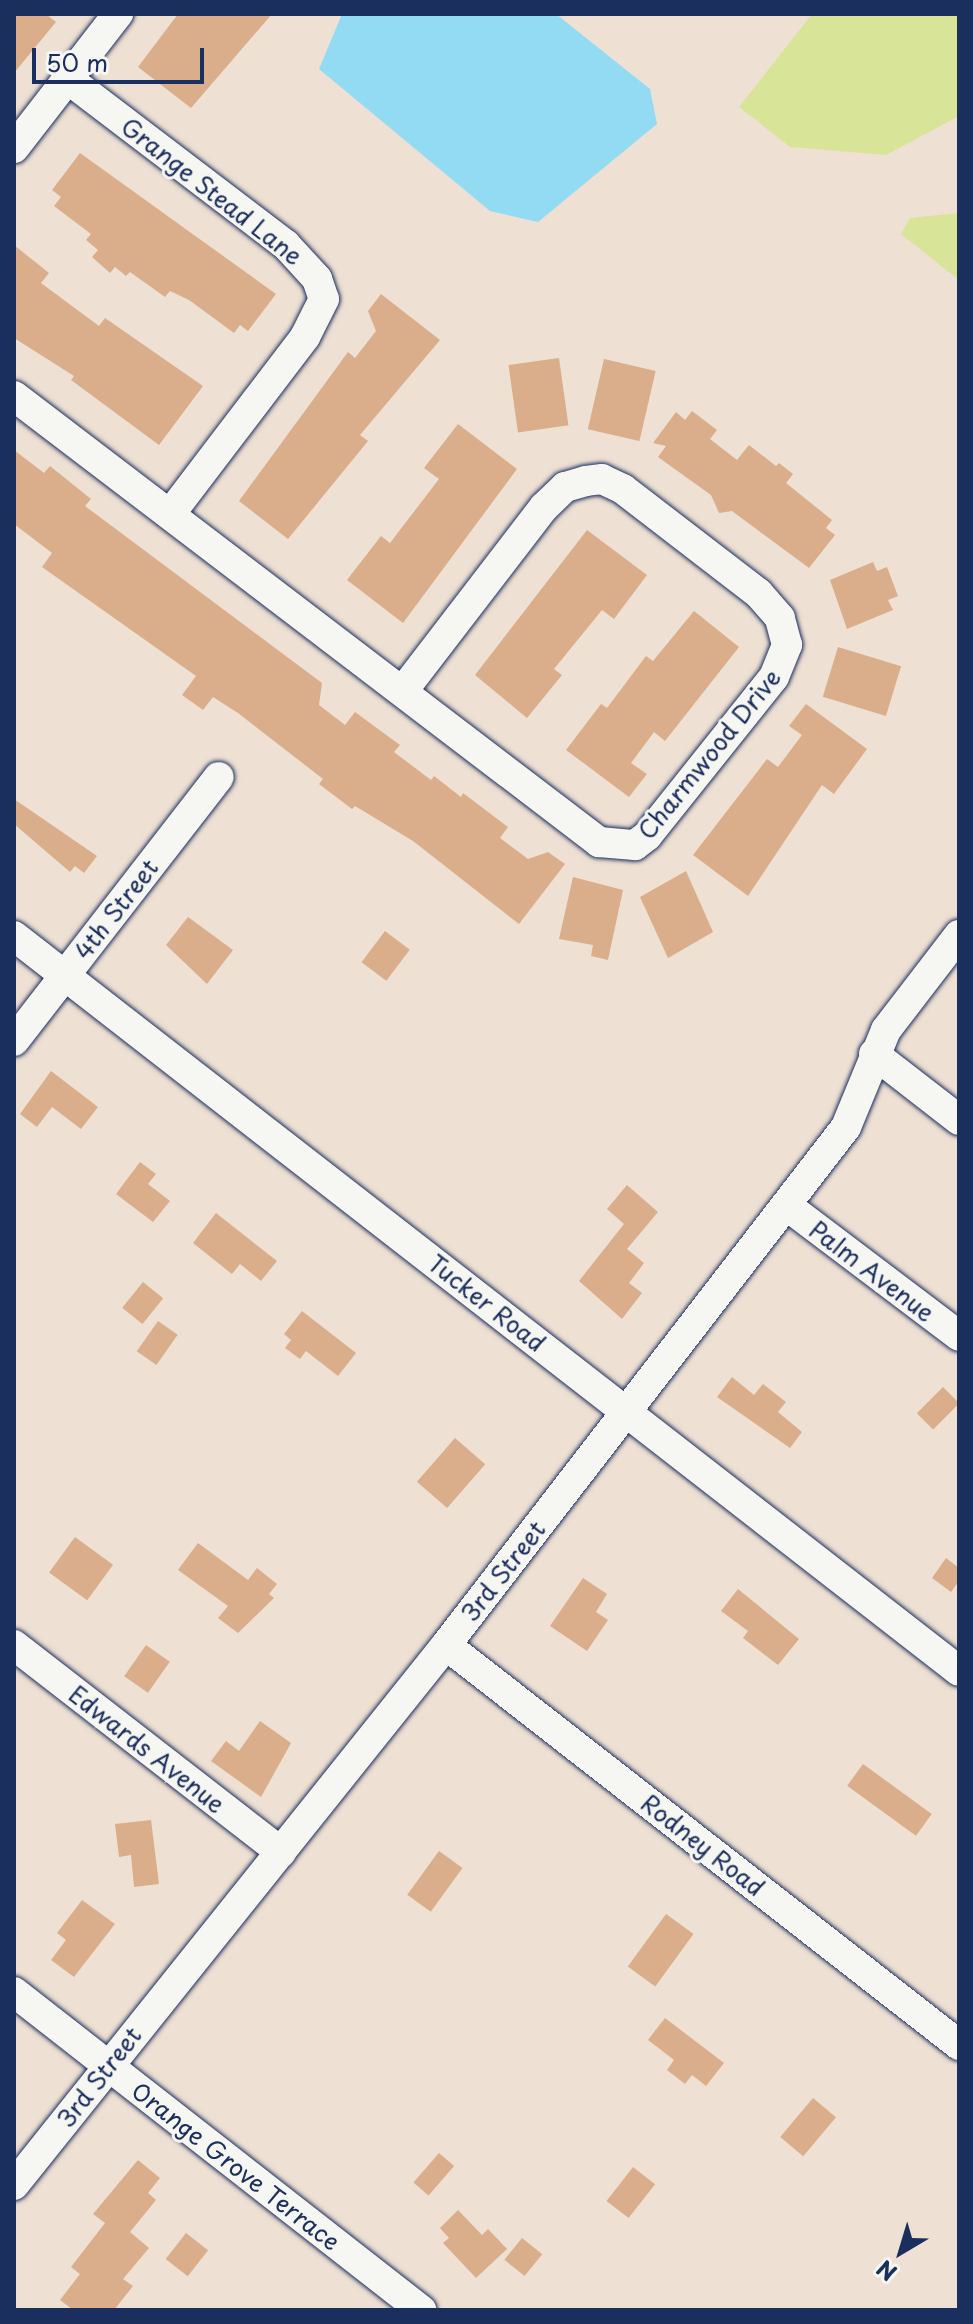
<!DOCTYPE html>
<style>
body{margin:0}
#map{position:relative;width:973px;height:2324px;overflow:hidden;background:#eee0d3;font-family:"Playpen Sans",sans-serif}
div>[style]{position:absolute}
.green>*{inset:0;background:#d8e598}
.water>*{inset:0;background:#92dbf3}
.building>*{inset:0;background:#daae8b;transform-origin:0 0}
.roads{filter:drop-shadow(0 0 2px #1b2f5e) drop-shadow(0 0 2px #1b2f5e)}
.minor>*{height:30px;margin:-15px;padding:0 15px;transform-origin:15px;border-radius:15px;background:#f6f6f2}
span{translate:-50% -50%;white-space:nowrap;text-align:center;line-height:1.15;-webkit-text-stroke:6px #f6f6f2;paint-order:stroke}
.street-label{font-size:24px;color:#1b2f5e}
.frame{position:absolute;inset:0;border:16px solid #1b2f5e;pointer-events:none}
.north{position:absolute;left:861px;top:2212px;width:80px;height:80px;-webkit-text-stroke:6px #f6f6f2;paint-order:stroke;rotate:218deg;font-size:22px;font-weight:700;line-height:32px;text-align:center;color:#1b2f5e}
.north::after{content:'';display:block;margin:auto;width:28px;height:36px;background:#1b2f5e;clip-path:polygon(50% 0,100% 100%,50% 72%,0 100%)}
.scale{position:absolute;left:32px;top:48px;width:172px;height:36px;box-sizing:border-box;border:4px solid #1b2f5e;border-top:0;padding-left:10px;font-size:24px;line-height:28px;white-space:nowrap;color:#1b2f5e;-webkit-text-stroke:6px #f6f6f2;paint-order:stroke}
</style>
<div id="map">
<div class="green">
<div style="clip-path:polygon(812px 14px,959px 14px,959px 116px,886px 155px,790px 147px,739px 107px)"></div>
<div style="clip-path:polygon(959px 213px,959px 280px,901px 234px,910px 218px)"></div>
</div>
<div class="water">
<div style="clip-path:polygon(342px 14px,556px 14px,650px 89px,657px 124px,538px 222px,490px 211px,319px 69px)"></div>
</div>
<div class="building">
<div style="clip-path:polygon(14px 14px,46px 14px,56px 22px,14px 73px)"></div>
<div style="clip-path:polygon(178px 14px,272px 14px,191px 108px,138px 67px)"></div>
<div style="clip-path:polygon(80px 153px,276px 294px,248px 331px,240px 325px,234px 333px,189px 300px,170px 291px,165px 297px,130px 272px,126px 276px,115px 267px,110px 273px,92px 257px,98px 250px,86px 240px,91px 234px,54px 206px,61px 197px,52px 190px)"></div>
<div style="clip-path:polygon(14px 245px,49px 273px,41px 283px,99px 326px,105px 318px,203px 386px,159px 445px,71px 380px,74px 376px,14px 338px)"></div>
<div style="clip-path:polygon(381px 294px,440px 340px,360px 435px,368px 441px,288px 539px,239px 501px,348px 352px,355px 358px,376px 331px,368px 311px)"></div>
<div style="left:559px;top:358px;width:68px;height:51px;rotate:82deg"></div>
<div style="left:604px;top:359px;width:53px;height:72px;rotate:13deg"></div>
<div style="clip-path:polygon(692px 411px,717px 430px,710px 439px,737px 460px,749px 445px,776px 466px,779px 463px,793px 474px,786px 483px,832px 520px,826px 528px,835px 535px,809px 568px,732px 511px,719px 513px,711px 495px,658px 457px,666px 446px,653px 443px,676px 412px,685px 420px)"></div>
<div style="clip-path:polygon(458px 424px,517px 469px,403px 623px,347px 580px,381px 536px,390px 543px,439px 479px,424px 468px)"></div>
<div style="clip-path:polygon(14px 450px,44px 473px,50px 466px,91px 499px,85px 506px,322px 683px,319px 705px,345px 725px,355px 712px,400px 745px,394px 752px,431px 780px,434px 776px,461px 797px,463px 793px,508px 827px,500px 838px,528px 859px,548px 852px,565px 864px,519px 924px,413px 841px,355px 806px,352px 809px,319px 784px,323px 779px,238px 713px,213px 697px,203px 710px,182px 695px,196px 676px,42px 567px,52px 553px,14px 524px)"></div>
<div style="clip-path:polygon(587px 530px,647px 575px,614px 619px,602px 610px,554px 669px,562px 675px,527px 718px,475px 675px)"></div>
<div style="clip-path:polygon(873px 562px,877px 571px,887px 567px,898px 596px,888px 600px,893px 610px,847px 629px,830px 580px)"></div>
<div style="clip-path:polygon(694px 611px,739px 647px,665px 741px,654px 732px,631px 763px,647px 774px,629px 797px,566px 750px,601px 704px,607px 708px,646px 656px,653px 661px)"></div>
<div style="left:838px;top:647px;width:66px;height:52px;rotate:17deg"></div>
<div style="clip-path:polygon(806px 704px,867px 749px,834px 794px,822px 785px,748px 896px,693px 855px,767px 759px,778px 767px,802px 735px,789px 726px)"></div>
<div style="clip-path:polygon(14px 799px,97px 856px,84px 873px,75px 866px,70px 872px,14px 824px)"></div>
<div style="clip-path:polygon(686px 871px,713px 932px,668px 958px,640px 897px)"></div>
<div style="clip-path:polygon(573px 877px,623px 890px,608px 960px,591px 956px,593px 945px,559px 939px)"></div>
<div style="clip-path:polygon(188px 917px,233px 950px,207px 984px,166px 945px)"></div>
<div style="left:385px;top:931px;width:31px;height:39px;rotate:37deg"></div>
<div style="clip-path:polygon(51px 1071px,98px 1107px,81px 1129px,52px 1107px,37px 1127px,20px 1114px)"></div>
<div style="clip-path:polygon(140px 1162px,156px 1174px,148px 1184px,170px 1201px,153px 1222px,116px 1194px)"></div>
<div style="clip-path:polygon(627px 1185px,658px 1212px,627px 1249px,644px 1263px,629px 1283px,642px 1293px,622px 1319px,579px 1281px,624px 1224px,607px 1209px)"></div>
<div style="clip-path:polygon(216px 1213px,277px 1261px,261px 1281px,240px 1264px,232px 1274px,193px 1243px)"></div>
<div style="left:143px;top:1282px;width:26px;height:33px;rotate:39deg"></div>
<div style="clip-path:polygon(302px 1311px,356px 1353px,338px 1376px,306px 1351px,300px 1359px,285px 1348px,291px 1340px,284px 1334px)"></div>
<div style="left:158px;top:1321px;width:24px;height:37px;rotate:35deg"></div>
<div style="clip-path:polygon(732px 1377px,754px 1395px,763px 1384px,786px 1402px,778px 1412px,802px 1432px,790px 1448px,717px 1397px)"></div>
<div style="left:943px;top:1387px;width:23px;height:37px;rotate:45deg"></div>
<div style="left:455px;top:1438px;width:40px;height:58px;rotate:41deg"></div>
<div style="left:75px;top:1537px;width:47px;height:44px;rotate:36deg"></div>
<div style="clip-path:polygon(198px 1543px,248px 1580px,257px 1568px,277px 1584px,269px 1594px,274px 1598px,238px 1633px,218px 1618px,228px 1606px,178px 1570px)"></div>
<div style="clip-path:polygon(946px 1558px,959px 1568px,959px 1581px,951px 1592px,932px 1578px)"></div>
<div style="clip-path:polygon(583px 1578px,607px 1594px,596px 1612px,608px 1620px,587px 1651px,550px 1626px)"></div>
<div style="clip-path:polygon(738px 1589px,799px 1639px,778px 1665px,743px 1638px,748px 1631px,721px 1611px)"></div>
<div style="left:146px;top:1645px;width:29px;height:38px;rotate:35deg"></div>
<div style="clip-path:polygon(260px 1721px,291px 1743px,261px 1797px,211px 1761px,226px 1741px,239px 1751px)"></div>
<div style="left:863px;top:1764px;width:85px;height:27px;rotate:36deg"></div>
<div style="clip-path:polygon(151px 1820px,159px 1884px,134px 1887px,131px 1855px,119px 1857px,115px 1824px)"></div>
<div style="left:439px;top:1851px;width:29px;height:54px;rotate:36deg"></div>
<div style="clip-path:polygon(82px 1900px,115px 1924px,74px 1977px,51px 1960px,66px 1940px,57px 1933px)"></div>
<div style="left:666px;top:1914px;width:34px;height:65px;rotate:36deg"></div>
<div style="clip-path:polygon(665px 2018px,724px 2063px,706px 2086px,692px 2075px,685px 2084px,667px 2070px,674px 2060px,648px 2040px)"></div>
<div style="left:813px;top:2098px;width:30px;height:51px;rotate:40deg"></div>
<div style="left:439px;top:2153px;width:20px;height:39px;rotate:41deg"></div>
<div style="clip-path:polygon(138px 2160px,160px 2178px,148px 2193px,156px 2200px,130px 2232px,149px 2248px,123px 2279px,133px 2286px,114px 2310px,73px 2310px,60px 2300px,80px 2274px,71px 2267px,105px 2223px,93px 2214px)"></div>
<div style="left:633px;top:2167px;width:28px;height:43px;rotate:38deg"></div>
<div style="clip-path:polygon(458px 2210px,482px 2235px,488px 2229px,507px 2249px,476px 2278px,443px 2243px,449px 2238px,440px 2228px)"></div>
<div style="left:186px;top:2233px;width:28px;height:33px;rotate:38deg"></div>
<div style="left:522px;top:2238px;width:26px;height:28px;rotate:39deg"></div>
</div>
<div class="roads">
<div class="minor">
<div style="left:68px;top:79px;width:274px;rotate:37.3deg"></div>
<div style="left:286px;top:245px;width:46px;rotate:47.6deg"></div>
<div style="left:317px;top:279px;width:21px;rotate:71deg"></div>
<div style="left:324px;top:299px;width:42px;rotate:116.6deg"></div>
<div style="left:305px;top:337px;width:223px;rotate:127.3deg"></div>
<div style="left:14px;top:148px;width:170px;rotate:-52.2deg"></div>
<div style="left:14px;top:396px;width:736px;rotate:37.32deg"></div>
<div style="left:599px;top:842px;width:36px;rotate:5deg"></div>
<div style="left:635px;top:845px;width:15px;rotate:-37deg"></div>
<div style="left:647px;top:836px;width:203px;rotate:-51.4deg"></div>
<div style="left:774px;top:677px;width:35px;rotate:-68deg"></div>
<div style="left:787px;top:645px;width:28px;rotate:-105deg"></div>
<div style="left:780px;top:618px;width:33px;rotate:-131deg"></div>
<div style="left:758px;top:593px;width:170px;rotate:-142.4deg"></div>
<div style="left:623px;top:489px;width:23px;rotate:-155deg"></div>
<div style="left:602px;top:479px;width:16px;rotate:173deg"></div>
<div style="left:586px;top:481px;width:22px;rotate:164deg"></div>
<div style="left:565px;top:487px;width:29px;rotate:136deg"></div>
<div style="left:544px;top:507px;width:232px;rotate:127.5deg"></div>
<div style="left:14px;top:936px;width:1197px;rotate:37.87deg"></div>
<div style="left:14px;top:1041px;width:334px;rotate:-52.2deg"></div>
<div style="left:874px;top:1054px;width:108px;rotate:37.8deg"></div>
<div style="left:786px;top:1205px;width:217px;rotate:37.1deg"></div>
<div style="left:14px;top:1645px;width:338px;rotate:37.8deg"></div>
<div style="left:446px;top:1645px;width:651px;rotate:37.94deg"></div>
<div style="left:14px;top:1992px;width:517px;rotate:38deg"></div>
<div style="left:14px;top:2185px;width:692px;rotate:-51.34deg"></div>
<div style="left:446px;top:1645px;width:654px;rotate:-52.32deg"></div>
<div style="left:846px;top:1127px;width:105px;rotate:-67.6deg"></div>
<div style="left:886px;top:1030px;width:120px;rotate:-52.5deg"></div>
</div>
</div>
<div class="street-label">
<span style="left:212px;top:191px;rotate:38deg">Grange Stead Lane</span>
<span style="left:709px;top:754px;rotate:-51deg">Charmwood Drive</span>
<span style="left:116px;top:909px;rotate:-52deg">4th Street</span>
<span style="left:872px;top:1271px;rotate:37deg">Palm Avenue</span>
<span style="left:487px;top:1303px;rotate:38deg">Tucker Road</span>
<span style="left:503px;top:1571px;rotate:-52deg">3rd Street</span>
<span style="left:147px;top:1749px;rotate:38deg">Edwards Avenue</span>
<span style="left:703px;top:1845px;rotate:38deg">Rodney Road</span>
<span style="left:99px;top:2077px;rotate:-52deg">3rd Street</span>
<span style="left:236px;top:2166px;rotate:38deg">Orange Grove Terrace</span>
</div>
<div class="frame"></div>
<div class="north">N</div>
<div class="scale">50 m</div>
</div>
